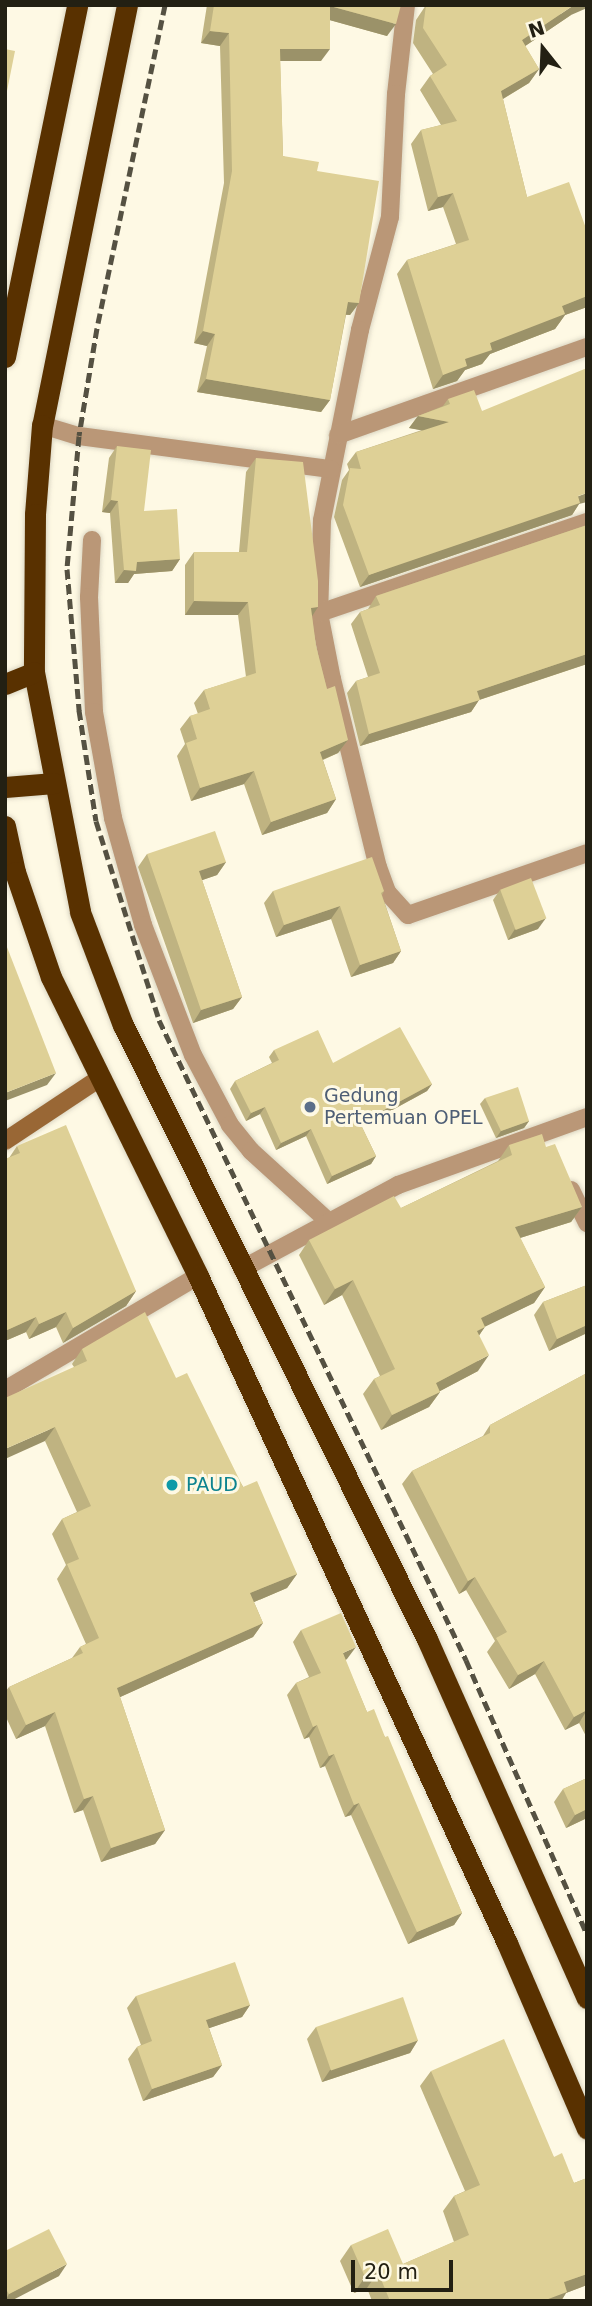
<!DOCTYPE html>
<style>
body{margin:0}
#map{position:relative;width:592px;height:2306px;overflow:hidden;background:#fef9e4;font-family:"DejaVu Sans",sans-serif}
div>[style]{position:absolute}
.roads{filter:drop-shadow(0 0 2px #dbd6c3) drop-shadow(0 0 2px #dbd6c3)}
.street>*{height:18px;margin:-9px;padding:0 9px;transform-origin:9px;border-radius:9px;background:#ba9777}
.secondary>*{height:18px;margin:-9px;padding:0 9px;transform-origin:9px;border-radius:9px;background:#996735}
.highway>*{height:21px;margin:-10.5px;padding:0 10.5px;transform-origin:10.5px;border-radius:10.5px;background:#593100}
.rail>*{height:5px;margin-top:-2.5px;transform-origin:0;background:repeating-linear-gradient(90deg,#555142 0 10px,transparent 0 15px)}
.wall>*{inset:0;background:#bfb381}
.shaded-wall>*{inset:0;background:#9b9269}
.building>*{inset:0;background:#ded096;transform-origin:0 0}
.dots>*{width:19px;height:19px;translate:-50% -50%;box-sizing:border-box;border:4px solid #fef9e4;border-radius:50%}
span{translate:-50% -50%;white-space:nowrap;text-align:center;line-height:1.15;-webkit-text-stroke:6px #fef9e4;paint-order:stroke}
.service-label{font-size:19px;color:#4e5e75}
.left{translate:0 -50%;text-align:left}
.culture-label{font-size:19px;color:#0d838f}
.frame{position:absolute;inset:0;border:7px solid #232013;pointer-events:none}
.north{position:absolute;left:508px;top:14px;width:70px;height:70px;-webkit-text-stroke:5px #fef9e4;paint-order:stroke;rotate:342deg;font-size:19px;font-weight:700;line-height:28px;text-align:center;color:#232013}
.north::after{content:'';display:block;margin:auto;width:24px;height:32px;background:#232013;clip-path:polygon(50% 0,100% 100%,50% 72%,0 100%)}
.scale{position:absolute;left:351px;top:2260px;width:102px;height:32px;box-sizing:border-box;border:4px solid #232013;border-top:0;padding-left:9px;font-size:21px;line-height:24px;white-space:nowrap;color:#232013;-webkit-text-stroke:5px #fef9e4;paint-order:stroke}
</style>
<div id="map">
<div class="roads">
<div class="street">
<div style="left:406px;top:5px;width:90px;rotate:96.4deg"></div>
<div style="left:396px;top:94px;width:123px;rotate:92.8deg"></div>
<div style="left:390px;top:217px;width:117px;rotate:104.9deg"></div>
<div style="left:360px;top:330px;width:194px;rotate:101.3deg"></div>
<div style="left:322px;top:520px;width:93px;rotate:91.8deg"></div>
<div style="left:319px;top:613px;width:67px;rotate:78.9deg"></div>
<div style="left:332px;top:679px;width:194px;rotate:76.3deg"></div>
<div style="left:378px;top:867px;width:27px;rotate:70deg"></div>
<div style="left:387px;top:892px;width:31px;rotate:48deg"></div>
<div style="left:408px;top:915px;width:189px;rotate:-19.1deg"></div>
<div style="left:42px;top:425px;width:39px;rotate:17deg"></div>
<div style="left:79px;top:436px;width:254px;rotate:7.5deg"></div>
<div style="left:338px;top:435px;width:264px;rotate:-19.5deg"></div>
<div style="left:92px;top:540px;width:57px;rotate:93deg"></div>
<div style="left:89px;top:597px;width:115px;rotate:87.5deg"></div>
<div style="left:94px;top:712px;width:108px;rotate:79.8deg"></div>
<div style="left:113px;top:818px;width:111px;rotate:74.3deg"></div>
<div style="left:143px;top:925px;width:139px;rotate:69deg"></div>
<div style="left:193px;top:1055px;width:79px;rotate:62.1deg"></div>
<div style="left:230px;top:1125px;width:33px;rotate:51deg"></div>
<div style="left:251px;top:1151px;width:105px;rotate:42.3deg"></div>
<div style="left:319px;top:613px;width:283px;rotate:-18.8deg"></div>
<div style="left:571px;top:1190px;width:37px;rotate:64deg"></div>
<div style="left:242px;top:1269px;width:177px;rotate:-28.3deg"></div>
<div style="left:398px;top:1185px;width:201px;rotate:-19.8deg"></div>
<div style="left:5px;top:1390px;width:224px;rotate:-30.6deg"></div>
</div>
<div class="secondary">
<div style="left:5px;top:1141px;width:114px;rotate:-33.6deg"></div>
</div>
<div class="highway">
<div style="left:127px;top:5px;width:429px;rotate:101.4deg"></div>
<div style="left:42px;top:425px;width:89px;rotate:94.5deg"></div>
<div style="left:35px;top:514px;width:158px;rotate:90.4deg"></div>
<div style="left:34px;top:672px;width:244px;rotate:79.1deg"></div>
<div style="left:80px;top:912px;width:121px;rotate:69.2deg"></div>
<div style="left:123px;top:1025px;width:685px;rotate:63.66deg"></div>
<div style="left:427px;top:1639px;width:393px;rotate:66deg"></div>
<div style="left:5px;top:357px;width:359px;rotate:-78.4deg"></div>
<div style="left:5px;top:684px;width:31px;rotate:-22deg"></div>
<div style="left:5px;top:787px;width:49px;rotate:-4.7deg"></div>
<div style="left:5px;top:826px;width:47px;rotate:77.7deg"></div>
<div style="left:15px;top:872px;width:111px;rotate:71.1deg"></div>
<div style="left:51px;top:977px;width:333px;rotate:63.8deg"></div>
<div style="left:198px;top:1276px;width:735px;rotate:65.14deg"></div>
<div style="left:507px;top:1943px;width:202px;rotate:66.7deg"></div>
</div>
</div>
<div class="rail">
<div style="left:165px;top:5px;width:330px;rotate:101.9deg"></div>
<div style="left:97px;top:328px;width:109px;rotate:99.5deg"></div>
<div style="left:79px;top:436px;width:134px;rotate:95.2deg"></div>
<div style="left:67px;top:569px;width:142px;rotate:85.1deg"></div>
<div style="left:79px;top:710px;width:112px;rotate:81.3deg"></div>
<div style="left:96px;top:821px;width:209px;rotate:72.4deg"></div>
<div style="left:159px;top:1020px;width:710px;rotate:64.37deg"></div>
<div style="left:466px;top:1660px;width:300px;rotate:66.2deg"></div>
</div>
<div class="wall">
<div style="clip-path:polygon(207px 5px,401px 5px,387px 36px,330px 20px,321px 61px,280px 61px,283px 156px,317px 171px,359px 303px,350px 315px,346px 315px,330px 400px,321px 412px,197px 392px,207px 346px,194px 343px,224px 183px,220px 46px,201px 43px)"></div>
<div style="clip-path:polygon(426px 5px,571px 15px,525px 46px,539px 69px,529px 83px,503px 99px,527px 197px,587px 231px,587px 307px,565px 315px,555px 329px,490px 354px,482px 364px,465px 370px,457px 381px,433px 389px,397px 274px,407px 260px,456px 244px,443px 207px,428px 211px,411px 144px,421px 130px,441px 125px,420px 90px,430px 76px,433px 74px,413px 43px,416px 20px)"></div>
<div style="clip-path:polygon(448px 399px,482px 411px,579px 504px,572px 515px,360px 587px,334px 517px,342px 480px,349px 470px,347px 464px,356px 452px,422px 430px,409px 428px,418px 416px,443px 406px)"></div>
<div style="clip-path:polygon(117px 446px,144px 511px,180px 559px,172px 571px,134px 574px,128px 583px,115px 583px,110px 513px,102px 512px,109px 458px)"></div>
<div style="clip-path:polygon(256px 458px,312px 617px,316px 646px,327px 689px,348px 740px,338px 753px,323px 760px,336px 799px,327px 813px,262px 835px,244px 784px,191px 801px,177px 756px,185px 744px,180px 729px,190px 716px,198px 714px,194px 703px,204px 690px,246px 677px,238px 615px,185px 615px,185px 565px,194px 552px,239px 552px,246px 472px)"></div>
<div style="clip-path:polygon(587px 525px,587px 664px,479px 700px,471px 712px,360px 746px,347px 693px,356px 681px,368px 677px,351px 624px,360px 612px,368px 609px,376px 596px)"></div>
<div style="clip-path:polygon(147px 854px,226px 862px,217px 875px,202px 880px,242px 997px,233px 1009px,193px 1023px,138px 867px)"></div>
<div style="clip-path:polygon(500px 890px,538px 929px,508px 940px,493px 900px)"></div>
<div style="clip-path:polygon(273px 891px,384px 891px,382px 895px,401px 951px,393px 963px,351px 977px,331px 919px,276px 937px,264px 903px)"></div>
<div style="clip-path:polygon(274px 1050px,333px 1063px,432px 1084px,427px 1091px,362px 1127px,376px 1156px,371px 1164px,327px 1184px,306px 1136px,276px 1150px,260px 1114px,246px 1121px,230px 1089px,235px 1081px,272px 1063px,269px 1057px)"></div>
<div style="clip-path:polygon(485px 1098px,529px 1121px,524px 1128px,496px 1138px,480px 1104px)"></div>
<div style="clip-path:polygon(509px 1145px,546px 1147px,582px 1207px,571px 1222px,520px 1238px,545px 1287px,534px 1303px,485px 1326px,479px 1336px,478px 1371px,440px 1391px,440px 1392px,429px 1407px,381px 1430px,363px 1394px,374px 1379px,380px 1376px,342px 1295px,324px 1305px,299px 1255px,309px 1240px,401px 1208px,498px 1161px)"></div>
<div style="clip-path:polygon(17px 1146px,136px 1291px,126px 1306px,63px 1343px,56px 1327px,29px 1339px,26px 1332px,5px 1341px,5px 1159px,9px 1158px)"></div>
<div style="clip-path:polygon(587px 1285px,587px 1333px,549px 1351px,534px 1315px,543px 1302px)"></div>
<div style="clip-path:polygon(82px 1349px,176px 1378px,297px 1574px,287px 1588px,254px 1602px,263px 1623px,253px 1637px,120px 1697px,165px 1830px,155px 1844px,101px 1862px,83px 1810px,74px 1813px,45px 1726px,16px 1739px,5px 1715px,5px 1692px,9px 1687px,72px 1658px,80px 1647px,86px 1644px,57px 1579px,66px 1565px,52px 1534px,62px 1519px,77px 1512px,45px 1441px,74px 1367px,72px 1364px)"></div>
<div style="clip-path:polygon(587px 1373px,587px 1738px,579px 1723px,565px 1730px,535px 1674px,509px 1689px,487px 1652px,495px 1641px,466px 1590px,459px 1594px,402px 1484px,412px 1471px,483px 1436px,490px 1425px)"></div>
<div style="clip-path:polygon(301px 1630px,347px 1659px,345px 1660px,367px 1712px,385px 1737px,462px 1913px,454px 1925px,408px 1944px,351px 1815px,345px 1817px,325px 1766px,320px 1768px,309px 1737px,304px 1739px,287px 1695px,296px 1683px,309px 1677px,293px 1642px)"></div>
<div style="clip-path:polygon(587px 1778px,587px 1818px,566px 1828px,554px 1802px,563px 1789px)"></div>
<div style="clip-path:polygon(136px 1996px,250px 2005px,242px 2017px,209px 2028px,222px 2065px,213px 2077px,143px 2101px,128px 2059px,137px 2047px,141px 2045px,127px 2008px)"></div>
<div style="clip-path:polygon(316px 2027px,418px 2040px,410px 2053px,322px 2082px,307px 2039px)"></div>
<div style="clip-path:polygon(431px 2071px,554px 2157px,574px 2183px,587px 2178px,587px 2285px,566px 2293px,561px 2301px,372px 2301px,367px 2288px,354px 2293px,340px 2261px,351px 2245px,403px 2264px,454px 2242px,443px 2211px,454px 2196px,465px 2191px,420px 2086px)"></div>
<div style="clip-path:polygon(5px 2251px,59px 2276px,5px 2301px)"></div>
</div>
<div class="shaded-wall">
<div style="clip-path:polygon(574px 5px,587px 5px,587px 8px,571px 15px,512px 55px,522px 40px)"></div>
<div style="clip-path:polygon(330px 6px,396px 24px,387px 36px,322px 18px)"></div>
<div style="clip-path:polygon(210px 31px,229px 33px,220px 46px,201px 43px)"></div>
<div style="clip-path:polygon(280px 49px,330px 49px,321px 61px,271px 61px)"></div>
<div style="clip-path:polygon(539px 69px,529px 83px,491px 106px,501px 91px)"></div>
<div style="clip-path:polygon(453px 193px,443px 207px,428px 211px,438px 197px)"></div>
<div style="clip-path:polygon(587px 296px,587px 307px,565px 315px,555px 329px,490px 354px,482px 364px,465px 370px,457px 381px,433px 389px,443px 375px,465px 359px,490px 343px,562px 306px)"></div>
<div style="clip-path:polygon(348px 302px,359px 303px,350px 315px,340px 314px)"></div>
<div style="clip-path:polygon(203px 331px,215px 334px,207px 346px,194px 343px)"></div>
<div style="clip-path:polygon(206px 379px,330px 400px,321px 412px,197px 392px)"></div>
<div style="clip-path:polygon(418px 416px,449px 422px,440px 434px,409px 428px)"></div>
<div style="clip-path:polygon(587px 493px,587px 502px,579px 504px,572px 515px,360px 587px,369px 575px)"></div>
<div style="clip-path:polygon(111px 500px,118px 501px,110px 513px,102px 512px)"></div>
<div style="clip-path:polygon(180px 559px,172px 571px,134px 574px,128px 583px,115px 583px,124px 570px,137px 562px)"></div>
<div style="clip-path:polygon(194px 601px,248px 602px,238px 615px,185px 615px)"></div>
<div style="clip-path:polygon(318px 607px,309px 621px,311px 608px)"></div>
<div style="clip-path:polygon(587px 654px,587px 664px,479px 700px,471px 712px,360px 746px,369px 734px,477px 691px)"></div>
<div style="clip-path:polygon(348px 740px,338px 753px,310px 765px,320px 752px)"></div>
<div style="clip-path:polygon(254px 771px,244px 784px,191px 801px,200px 788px)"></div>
<div style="clip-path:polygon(336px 799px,327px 813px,262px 835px,271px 822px)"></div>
<div style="clip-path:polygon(226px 862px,217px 875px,191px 884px,199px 871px)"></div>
<div style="clip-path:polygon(340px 906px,331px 919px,276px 937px,284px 925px)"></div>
<div style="clip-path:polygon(546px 918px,538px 929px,508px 940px,515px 929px)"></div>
<div style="clip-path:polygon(401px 951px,393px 963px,351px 977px,360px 965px)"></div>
<div style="clip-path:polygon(242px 997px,233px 1009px,193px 1023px,201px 1010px)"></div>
<div style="clip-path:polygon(56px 1073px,47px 1085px,5px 1101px,5px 1093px)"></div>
<div style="clip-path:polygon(432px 1084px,427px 1091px,355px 1130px,360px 1123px)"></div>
<div style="clip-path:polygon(265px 1107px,260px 1114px,246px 1121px,251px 1113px)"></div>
<div style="clip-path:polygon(529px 1121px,524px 1128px,496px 1138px,501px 1131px)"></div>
<div style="clip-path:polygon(311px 1129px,306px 1136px,276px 1150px,281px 1143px)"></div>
<div style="clip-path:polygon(376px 1156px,371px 1164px,327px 1184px,332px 1176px)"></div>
<div style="clip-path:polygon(582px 1207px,571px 1222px,504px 1243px,515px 1227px)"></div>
<div style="clip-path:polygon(353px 1280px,342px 1295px,324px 1305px,335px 1289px)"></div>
<div style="clip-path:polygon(545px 1287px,534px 1303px,470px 1334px,481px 1318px)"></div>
<div style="clip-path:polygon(136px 1291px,126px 1306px,63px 1343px,73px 1328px)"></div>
<div style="clip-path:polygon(66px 1312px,56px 1327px,29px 1339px,39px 1324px)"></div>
<div style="clip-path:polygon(36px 1317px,26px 1332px,5px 1341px,5px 1331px)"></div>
<div style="clip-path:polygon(587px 1325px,587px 1333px,549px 1351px,557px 1339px)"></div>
<div style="clip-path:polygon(485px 1327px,474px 1342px,477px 1331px)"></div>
<div style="clip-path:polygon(489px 1355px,478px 1371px,425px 1399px,436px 1383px)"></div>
<div style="clip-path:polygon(440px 1392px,429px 1407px,381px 1430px,392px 1415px)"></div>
<div style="clip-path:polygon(55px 1427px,45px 1441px,5px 1459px,5px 1449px)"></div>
<div style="clip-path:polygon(297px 1574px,287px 1588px,240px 1608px,250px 1593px)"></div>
<div style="clip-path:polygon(475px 1577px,466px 1590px,459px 1594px,468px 1581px)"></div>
<div style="clip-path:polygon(263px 1623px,253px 1637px,107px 1703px,117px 1688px)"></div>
<div style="clip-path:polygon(356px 1647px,347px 1659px,334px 1665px,343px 1653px)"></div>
<div style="clip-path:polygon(544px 1661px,535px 1674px,509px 1689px,518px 1675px)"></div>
<div style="clip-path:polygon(587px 1710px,579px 1723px,565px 1730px,574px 1717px)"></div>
<div style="clip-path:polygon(55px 1712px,45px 1726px,16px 1739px,26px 1725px)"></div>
<div style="clip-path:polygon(317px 1725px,309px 1737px,304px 1739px,313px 1727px)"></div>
<div style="clip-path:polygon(334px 1754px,325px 1766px,320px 1768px,329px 1756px)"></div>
<div style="clip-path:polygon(93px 1796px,83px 1810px,74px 1813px,84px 1799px)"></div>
<div style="clip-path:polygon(359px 1803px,351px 1815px,345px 1817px,354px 1805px)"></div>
<div style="clip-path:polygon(587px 1809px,587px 1818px,566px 1828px,575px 1815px)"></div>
<div style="clip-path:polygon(165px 1830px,155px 1844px,101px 1862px,111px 1848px)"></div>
<div style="clip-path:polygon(462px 1913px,454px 1925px,408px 1944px,417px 1932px)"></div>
<div style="clip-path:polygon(250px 2005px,242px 2017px,198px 2032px,206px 2020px)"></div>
<div style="clip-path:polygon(418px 2040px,410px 2053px,322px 2082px,330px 2070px)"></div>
<div style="clip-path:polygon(222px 2065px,213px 2077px,143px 2101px,152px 2089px)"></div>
<div style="clip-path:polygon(67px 2264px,59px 2276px,11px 2301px,5px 2301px,9px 2294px)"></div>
<div style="clip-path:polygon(378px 2272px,367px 2288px,354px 2293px,365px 2277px)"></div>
<div style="clip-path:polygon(587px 2274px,587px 2285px,566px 2293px,561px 2301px,543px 2301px,564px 2282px)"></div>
</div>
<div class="building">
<div style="clip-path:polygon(214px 5px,401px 5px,396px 24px,330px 6px,330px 49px,280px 49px,283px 156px,319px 162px,317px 171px,379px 181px,359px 303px,348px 302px,330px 400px,206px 379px,215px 334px,203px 331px,232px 171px,229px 33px,210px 31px)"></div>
<div style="clip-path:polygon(426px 5px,574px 5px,522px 40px,539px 69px,501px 91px,527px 197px,569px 182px,587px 231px,587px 296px,562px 306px,565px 314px,490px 343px,492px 350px,465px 359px,467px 366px,443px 375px,407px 260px,469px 240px,453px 193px,438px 197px,421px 130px,457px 121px,430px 76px,447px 65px,423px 28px)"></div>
<div style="clip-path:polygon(5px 49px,15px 51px,5px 101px)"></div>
<div style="clip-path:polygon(587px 368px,587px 493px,578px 496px,580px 503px,369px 575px,343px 505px,350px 468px,361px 469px,356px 452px,449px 422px,418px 416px,450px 404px,448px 399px,474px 390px,482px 411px)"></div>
<div style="clip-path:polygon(117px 446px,151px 450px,144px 511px,177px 509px,180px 559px,137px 562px,136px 571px,124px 570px,118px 501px,111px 500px)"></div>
<div style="clip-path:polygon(256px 458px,303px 462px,318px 581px,318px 607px,311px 608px,316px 646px,327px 689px,335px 686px,348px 740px,320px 752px,336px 799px,271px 822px,254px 771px,200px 788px,186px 743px,197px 739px,190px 716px,210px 709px,204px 690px,256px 673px,248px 602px,194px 601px,194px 552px,247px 552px)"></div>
<div style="clip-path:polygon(587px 525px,587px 654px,477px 691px,480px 700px,369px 734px,356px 681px,380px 673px,360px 612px,380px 605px,376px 596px)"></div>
<div style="clip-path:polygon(215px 831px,226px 862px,199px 871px,242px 997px,201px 1010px,147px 854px)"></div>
<div style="clip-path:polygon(372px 857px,384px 891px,381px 893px,401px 951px,360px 965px,340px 906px,284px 925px,273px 891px)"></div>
<div style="left:531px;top:878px;width:43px;height:33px;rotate:69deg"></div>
<div style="clip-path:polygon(5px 942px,56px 1073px,5px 1093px)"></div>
<div style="clip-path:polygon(400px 1027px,432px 1084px,360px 1123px,376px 1156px,332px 1176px,311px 1129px,281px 1143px,265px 1107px,251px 1113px,235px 1081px,279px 1060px,274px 1050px,318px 1030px,333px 1063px)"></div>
<div style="clip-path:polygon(518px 1087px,529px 1121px,501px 1131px,485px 1098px)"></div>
<div style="clip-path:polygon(66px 1125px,136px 1291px,73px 1328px,66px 1312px,39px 1324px,36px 1317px,5px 1331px,5px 1159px,20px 1153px,17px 1146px)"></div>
<div style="clip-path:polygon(542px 1134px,546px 1147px,555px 1144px,582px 1207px,515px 1227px,545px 1287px,481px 1318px,485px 1327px,477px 1331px,489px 1355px,436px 1383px,440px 1392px,392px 1415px,374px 1379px,395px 1369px,353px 1280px,335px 1289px,309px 1240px,394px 1196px,401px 1208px,512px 1155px,509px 1145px)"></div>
<div style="clip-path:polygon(587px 1285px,587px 1325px,557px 1339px,543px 1302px)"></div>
<div style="clip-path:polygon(145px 1312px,176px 1378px,187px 1373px,243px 1487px,257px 1481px,297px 1574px,250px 1593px,263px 1623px,117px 1688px,165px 1830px,111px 1848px,93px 1796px,84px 1799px,55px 1712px,26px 1725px,9px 1687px,83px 1653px,80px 1647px,99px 1638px,67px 1564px,79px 1559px,62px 1519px,91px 1506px,55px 1427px,5px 1449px,5px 1398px,87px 1361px,82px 1349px)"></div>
<div style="clip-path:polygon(587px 1373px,587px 1710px,574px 1717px,544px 1661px,518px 1675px,496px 1638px,507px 1632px,475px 1577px,468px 1581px,412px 1471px,490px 1433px,490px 1425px)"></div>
<div style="clip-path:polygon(341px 1613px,356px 1647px,343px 1653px,367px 1712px,374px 1709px,385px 1737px,388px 1736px,462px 1913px,417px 1932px,359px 1803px,354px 1805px,334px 1754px,329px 1756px,317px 1725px,313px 1727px,296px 1683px,321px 1673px,301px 1630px)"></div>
<div style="clip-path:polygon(587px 1778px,587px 1809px,575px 1815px,563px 1789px)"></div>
<div style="clip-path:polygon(235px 1962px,250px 2005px,206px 2020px,222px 2065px,152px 2089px,137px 2047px,152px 2041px,136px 1996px)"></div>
<div style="left:403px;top:1997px;width:46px;height:92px;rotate:71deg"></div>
<div style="clip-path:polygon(504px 2039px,554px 2157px,562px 2153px,574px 2183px,587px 2178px,587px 2274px,564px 2282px,567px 2292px,543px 2301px,390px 2301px,378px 2272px,365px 2277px,351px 2245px,388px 2229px,403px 2264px,469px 2235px,454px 2196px,480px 2185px,431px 2071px)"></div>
<div style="clip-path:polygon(49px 2229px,67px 2264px,9px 2294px,5px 2288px,5px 2251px)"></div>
</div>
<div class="dots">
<div style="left:310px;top:1107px;background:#5c6f8a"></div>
<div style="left:172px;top:1485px;background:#0f9aa8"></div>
</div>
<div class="service-label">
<span class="left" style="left:324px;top:1107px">Gedung<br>Pertemuan OPEL</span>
</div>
<div class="culture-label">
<span class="left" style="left:186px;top:1485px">PAUD</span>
</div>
<div class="frame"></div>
<div class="north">N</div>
<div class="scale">20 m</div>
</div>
